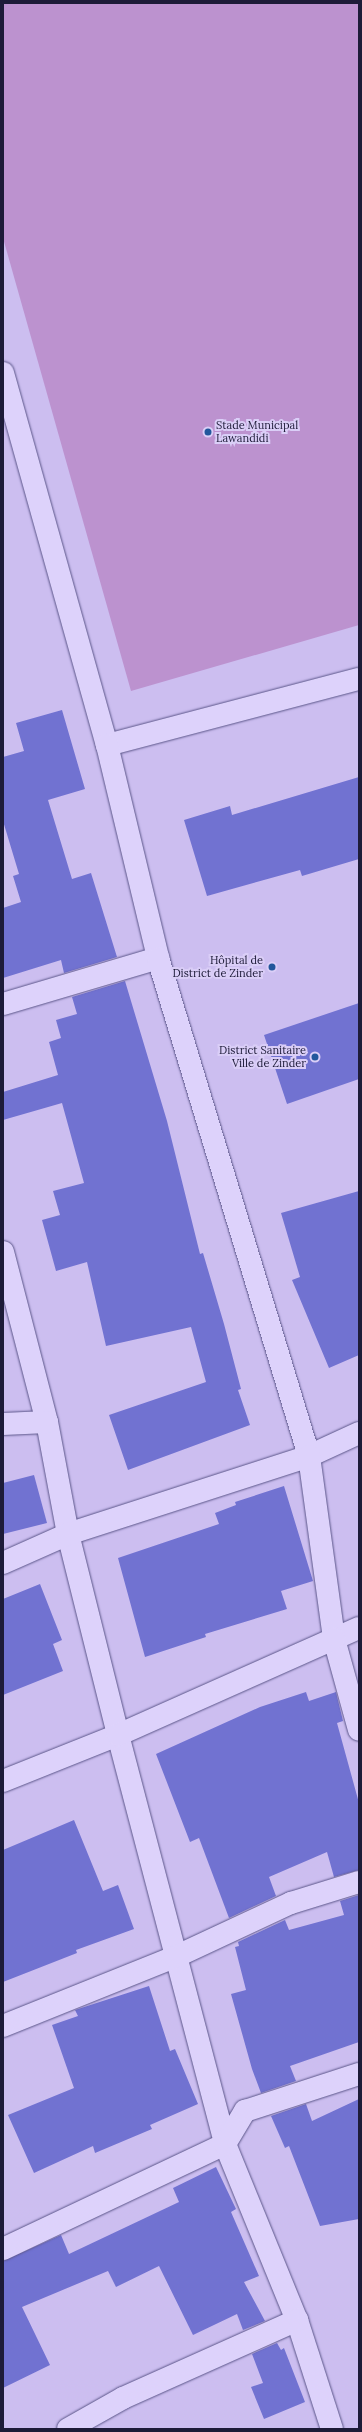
<!DOCTYPE html>
<meta charset="utf-8">
<style>
body{margin:0}
#map{position:relative;width:362px;height:2432px;overflow:hidden;background:#ccbef0;font-family:Lora,serif}
div>[style]{position:absolute}
.green>*{inset:0;background:#bc92cf}
.building>*{inset:0;background:#7172d1}
.roads{filter:drop-shadow(0 0 1px #5b5689) drop-shadow(0 0 1px #5b5689)}
.street>*{height:22px;margin:-11px;padding:0 11px;transform-origin:11px;border-radius:11px;background:#ddd2fb}
.secondary>*{height:22px;margin:-11px;padding:0 11px;transform-origin:11px;border-radius:11px;background:#ddd2fb}
.dots>*{width:11px;height:11px;translate:-50% -50%;box-sizing:border-box;border:2px solid #dacef7;border-radius:50%}
span{translate:-50% -50%;white-space:nowrap;text-align:center;line-height:1.15;-webkit-text-stroke:4px #dacef7;paint-order:stroke}
.poi-label{font-size:11px;color:#1d1b38}
.left{translate:0 -50%;text-align:left}
.right{translate:-100% -50%;text-align:right}
.frame{position:absolute;inset:0;border:4px solid #1d1b38;pointer-events:none}
</style>
<div id="map">
<div class="green">
<div style="clip-path:polygon(3px 3px,359px 3px,359px 625px,131px 691px,3px 238px)"></div>
</div>
<div class="building">
<div style="clip-path:polygon(62px 710px,85px 789px,48px 800px,72px 879px,91px 873px,117px 957px,64px 973px,61px 960px,3px 978px,3px 908px,21px 902px,13px 876px,19px 874px,3px 821px,3px 757px,24px 751px,16px 723px)"></div>
<div style="clip-path:polygon(359px 777px,359px 859px,302px 876px,300px 870px,207px 896px,184px 820px,230px 806px,232px 815px)"></div>
<div style="clip-path:polygon(125px 981px,167px 1121px,200px 1254px,203px 1253px,224px 1324px,241px 1389px,238px 1390px,250px 1425px,128px 1470px,109px 1415px,206px 1382px,191px 1327px,106px 1346px,87px 1262px,56px 1271px,42px 1220px,60px 1215px,53px 1191px,84px 1183px,62px 1103px,3px 1120px,3px 1092px,58px 1075px,49px 1042px,61px 1038px,56px 1020px,77px 1014px,72px 997px)"></div>
<div style="clip-path:polygon(359px 1003px,359px 1079px,287px 1104px,264px 1035px)"></div>
<div style="clip-path:polygon(359px 1191px,359px 1355px,329px 1368px,292px 1280px,300px 1277px,281px 1213px)"></div>
<div style="clip-path:polygon(34px 1475px,47px 1523px,3px 1534px,3px 1483px)"></div>
<div style="clip-path:polygon(284px 1486px,313px 1581px,281px 1591px,287px 1609px,205px 1634px,206px 1637px,145px 1657px,118px 1558px,219px 1524px,215px 1513px,236px 1505px,235px 1502px)"></div>
<div style="clip-path:polygon(40px 1584px,62px 1640px,53px 1644px,63px 1671px,3px 1695px,3px 1599px)"></div>
<div style="clip-path:polygon(306px 1692px,309px 1701px,336px 1692px,343px 1721px,337px 1723px,359px 1803px,359px 1870px,334px 1877px,327px 1852px,269px 1877px,276px 1896px,229px 1918px,199px 1838px,190px 1842px,156px 1754px,260px 1707px)"></div>
<div style="clip-path:polygon(74px 1820px,103px 1891px,118px 1885px,134px 1929px,76px 1950px,77px 1953px,3px 1982px,3px 1850px)"></div>
<div style="clip-path:polygon(359px 1895px,359px 2042px,290px 2066px,296px 2081px,261px 2093px,252px 2069px,231px 1994px,246px 1990px,235px 1947px,239px 1946px,238px 1942px,285px 1920px,289px 1930px,344px 1915px,340px 1901px)"></div>
<div style="clip-path:polygon(149px 1986px,170px 2051px,175px 2049px,198px 2104px,150px 2125px,152px 2129px,95px 2153px,93px 2146px,34px 2173px,8px 2115px,74px 2088px,52px 2025px,78px 2016px,75px 2010px)"></div>
<div style="clip-path:polygon(359px 2099px,359px 2219px,320px 2226px,289px 2146px,285px 2148px,271px 2116px,306px 2104px,312px 2121px)"></div>
<div style="clip-path:polygon(216px 2167px,236px 2209px,231px 2212px,259px 2276px,244px 2282px,265px 2321px,243px 2330px,237px 2314px,193px 2335px,159px 2266px,116px 2287px,108px 2271px,22px 2307px,50px 2365px,3px 2388px,3px 2261px,61px 2235px,69px 2254px,179px 2202px,173px 2188px)"></div>
<div style="clip-path:polygon(277px 2343px,281px 2350px,284px 2348px,305px 2402px,264px 2419px,251px 2387px,263px 2383px,252px 2354px)"></div>
</div>
<div class="roads">
<div class="street">
<div style="left:107px;top:745px;width:260px;rotate:-14.7deg"></div>
<div style="left:3px;top:1004px;width:162px;rotate:-16.5deg"></div>
<div style="left:3px;top:1252px;width:176px;rotate:75.5deg"></div>
<div style="left:47px;top:1422px;width:114px;rotate:79.4deg"></div>
<div style="left:68px;top:1534px;width:207px;rotate:76deg"></div>
<div style="left:118px;top:1735px;width:423px;rotate:75.3deg"></div>
<div style="left:225px;top:2144px;width:190px;rotate:67.8deg"></div>
<div style="left:297px;top:2320px;width:114px;rotate:72.2deg"></div>
<div style="left:3px;top:1424px;width:44px;rotate:-2.6deg"></div>
<div style="left:3px;top:1563px;width:71px;rotate:-24deg"></div>
<div style="left:68px;top:1534px;width:253px;rotate:-17.9deg"></div>
<div style="left:309px;top:1456px;width:55px;rotate:-24.7deg"></div>
<div style="left:334px;top:1639px;width:27px;rotate:-24deg"></div>
<div style="left:3px;top:2026px;width:185px;rotate:-21.9deg"></div>
<div style="left:175px;top:1957px;width:128px;rotate:-25deg"></div>
<div style="left:291px;top:1903px;width:71px;rotate:-17.2deg"></div>
<div style="left:3px;top:2249px;width:246px;rotate:-25.3deg"></div>
<div style="left:225px;top:2144px;width:39px;rotate:-59deg"></div>
<div style="left:245px;top:2111px;width:120px;rotate:-18deg"></div>
<div style="left:68px;top:2429px;width:63px;rotate:-29.4deg"></div>
<div style="left:123px;top:2398px;width:191px;rotate:-24.1deg"></div>
</div>
<div class="secondary">
<div style="left:3px;top:373px;width:386px;rotate:74.4deg"></div>
<div style="left:107px;top:745px;width:219px;rotate:76.5deg"></div>
<div style="left:158px;top:958px;width:520px;rotate:73.13deg"></div>
<div style="left:309px;top:1456px;width:185px;rotate:82.2deg"></div>
<div style="left:334px;top:1639px;width:94px;rotate:74.6deg"></div>
<div style="left:3px;top:1781px;width:124px;rotate:-21.8deg"></div>
<div style="left:118px;top:1735px;width:236px;rotate:-24deg"></div>
</div>
</div>
<div class="dots">
<div style="left:208px;top:432px;background:#22579c"></div>
<div style="left:272px;top:967px;background:#22579c"></div>
<div style="left:315px;top:1057px;background:#22579c"></div>
</div>
<div class="poi-label">
<span class="left" style="left:216px;top:432px">Stade Municipal<br>Lawandidi</span>
<span class="right" style="left:263px;top:967px">Hôpital de<br>District de Zinder</span>
<span class="right" style="left:306px;top:1057px">District Sanitaire<br>Ville de Zinder</span>
</div>
<div class="frame"></div>
</div>
